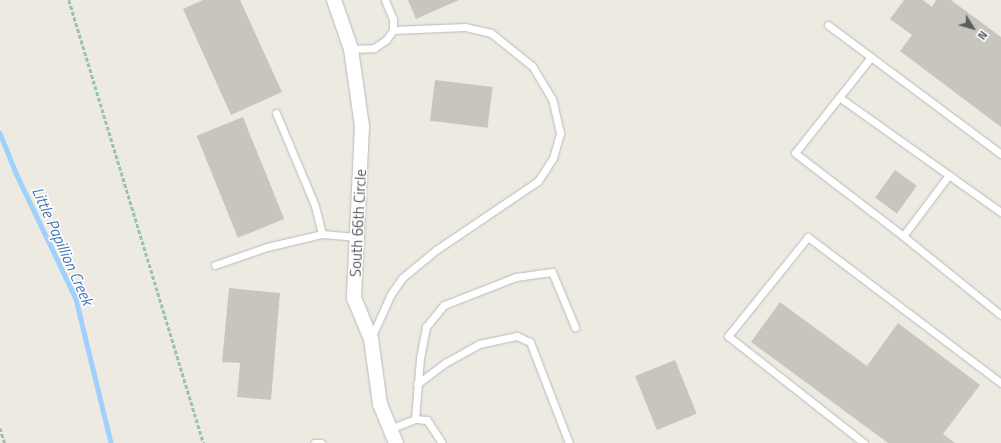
<!DOCTYPE html>
<style>
body{margin:0}
#map{position:relative;width:1001px;height:443px;overflow:hidden;background:#edebe1;font-family:"Titillium Web",sans-serif}
div>[style]{position:absolute}
.stream>*{height:4.5px;margin:-2.25px;padding:0 2.25px;transform-origin:2.25px;border-radius:2.25px;background:#a0d0fe}
.building>*{inset:0;background:#c8c5bf;transform-origin:0 0}
.path>*{height:2.5px;margin-top:-1.25px;transform-origin:0;background:repeating-linear-gradient(90deg,#97c5a7 0 4px,transparent 0 6px)}
.roads{filter:drop-shadow(0 0 1px #b7b9be) drop-shadow(0 0 1px #b7b9be)}
.lane>*{height:7px;margin:-3.5px;padding:0 3.5px;transform-origin:3.5px;border-radius:3.5px;background:#fff}
.street>*{height:14px;margin:-7px;padding:0 7px;transform-origin:7px;border-radius:7px;background:#fff}
span{translate:-50% -50%;white-space:nowrap;text-align:center;line-height:1.15;-webkit-text-stroke:3px #fff;paint-order:stroke}
.street-label{font-size:15px;color:#5a5d62}
.water-label{font-size:16px;color:#4175b7;font-style:italic}
.north{position:absolute;left:953px;top:8px;width:40px;height:40px;-webkit-text-stroke:3px #fff;paint-order:stroke;rotate:127deg;font-size:11px;font-weight:700;line-height:16px;text-align:center;color:#5a5d62}
.north::after{content:'';display:block;margin:auto;width:14px;height:18px;background:#5a5d62;clip-path:polygon(50% 0,100% 100%,50% 72%,0 100%)}
</style>
<div id="map">
<div class="stream">
<div style="left:0;top:133px;width:43px;rotate:68.2deg"></div>
<div style="left:16px;top:173px;width:140px;rotate:64.5deg"></div>
<div style="left:76px;top:299px;width:148px;rotate:76.3deg"></div>
</div>
<div class="building">
<div style="clip-path:polygon(203px 0,240px 0,282px 92px,231px 115px,183px 9px)"></div>
<div style="clip-path:polygon(408px 0,459px 0,416px 19px)"></div>
<div style="clip-path:polygon(904px 0,923px 0,932px 7px,936px 0,951px 0,1001px 37px,1001px 127px,900px 51px,912px 35px,890px 19px)"></div>
<div style="left:435px;top:80px;width:58px;height:41px;rotate:7deg"></div>
<div style="left:243px;top:117px;width:110px;height:50px;rotate:68deg"></div>
<div style="left:895px;top:170px;width:27px;height:34px;rotate:36deg"></div>
<div style="clip-path:polygon(229px 288px,280px 293px,271px 400px,237px 397px,240px 363px,222px 362px)"></div>
<div style="clip-path:polygon(780px 302px,867px 366px,898px 323px,980px 385px,943px 434px,955px 443px,888px 443px,751px 342px)"></div>
<div style="left:675px;top:360px;width:58px;height:43px;rotate:68deg"></div>
</div>
<div class="path">
<div style="left:69px;top:0;width:463px;rotate:73.1deg"></div>
<div style="left:0;top:428px;width:16px;rotate:72deg"></div>
</div>
<div class="roads">
<div class="lane">
<div style="left:828px;top:25px;width:216px;rotate:36.7deg"></div>
<div style="left:351px;top:49px;width:23px;rotate:-2deg"></div>
<div style="left:374px;top:48px;width:14px;rotate:-34deg"></div>
<div style="left:386px;top:40px;width:12px;rotate:-55deg"></div>
<div style="left:393px;top:30px;width:11px;rotate:-90deg"></div>
<div style="left:393px;top:19px;width:21px;rotate:-113deg"></div>
<div style="left:871px;top:57px;width:122px;rotate:128.4deg"></div>
<div style="left:795px;top:153px;width:136px;rotate:37.5deg"></div>
<div style="left:903px;top:236px;width:126px;rotate:38.9deg"></div>
<div style="left:839px;top:97px;width:199px;rotate:35.4deg"></div>
<div style="left:276px;top:113px;width:101px;rotate:67.2deg"></div>
<div style="left:315px;top:206px;width:29px;rotate:76deg"></div>
<div style="left:903px;top:236px;width:76px;rotate:-53deg"></div>
<div style="left:215px;top:265px;width:55px;rotate:-19.1deg"></div>
<div style="left:267px;top:247px;width:57px;rotate:-13.3deg"></div>
<div style="left:322px;top:234px;width:36px;rotate:5deg"></div>
<div style="left:371px;top:338px;width:48px;rotate:-65.6deg"></div>
<div style="left:391px;top:294px;width:19px;rotate:-55deg"></div>
<div style="left:402px;top:278px;width:44px;rotate:-39.5deg"></div>
<div style="left:436px;top:250px;width:123px;rotate:-34.1deg"></div>
<div style="left:538px;top:181px;width:27px;rotate:-57deg"></div>
<div style="left:553px;top:158px;width:26px;rotate:-74deg"></div>
<div style="left:560px;top:133px;width:35px;rotate:-103deg"></div>
<div style="left:552px;top:99px;width:39px;rotate:-121deg"></div>
<div style="left:532px;top:66px;width:53px;rotate:-141.2deg"></div>
<div style="left:491px;top:33px;width:27px;rotate:-167deg"></div>
<div style="left:465px;top:27px;width:72px;rotate:177.6deg"></div>
<div style="left:417px;top:384px;width:35px;rotate:-37deg"></div>
<div style="left:445px;top:363px;width:39px;rotate:-29deg"></div>
<div style="left:479px;top:344px;width:39px;rotate:-12deg"></div>
<div style="left:517px;top:336px;width:14px;rotate:25deg"></div>
<div style="left:530px;top:342px;width:108px;rotate:68.9deg"></div>
<div style="left:415px;top:419px;width:61px;rotate:-85.3deg"></div>
<div style="left:420px;top:358px;width:32px;rotate:-79deg"></div>
<div style="left:426px;top:327px;width:28px;rotate:-51deg"></div>
<div style="left:444px;top:305px;width:77px;rotate:-21.3deg"></div>
<div style="left:516px;top:277px;width:36px;rotate:-8deg"></div>
<div style="left:552px;top:272px;width:60px;rotate:67.3deg"></div>
<div style="left:390px;top:429px;width:27px;rotate:-22deg"></div>
<div style="left:415px;top:419px;width:12px;rotate:5deg"></div>
<div style="left:427px;top:420px;width:27px;rotate:57deg"></div>
<div style="left:314px;top:443px;width:7px"></div>
<div style="left:864px;top:443px;width:173px;rotate:-141.8deg"></div>
<div style="left:728px;top:336px;width:127px;rotate:-51.1deg"></div>
<div style="left:808px;top:237px;width:242px;rotate:37.1deg"></div>
</div>
<div class="street">
<div style="left:334px;top:0;width:52px;rotate:70.9deg"></div>
<div style="left:351px;top:49px;width:78px;rotate:81.9deg"></div>
<div style="left:362px;top:126px;width:172px;rotate:92.7deg"></div>
<div style="left:354px;top:298px;width:44px;rotate:67.5deg"></div>
<div style="left:371px;top:339px;width:66px;rotate:82.1deg"></div>
<div style="left:380px;top:404px;width:42px;rotate:67.7deg"></div>
</div>
</div>
<div class="street-label">
<span style="left:358px;top:223px;rotate:-87deg">South 66th Circle</span>
</div>
<div class="water-label">
<span style="left:63px;top:246px;rotate:66deg">Little Papillion Creek</span>
</div>
<div class="north">N</div>
</div>
